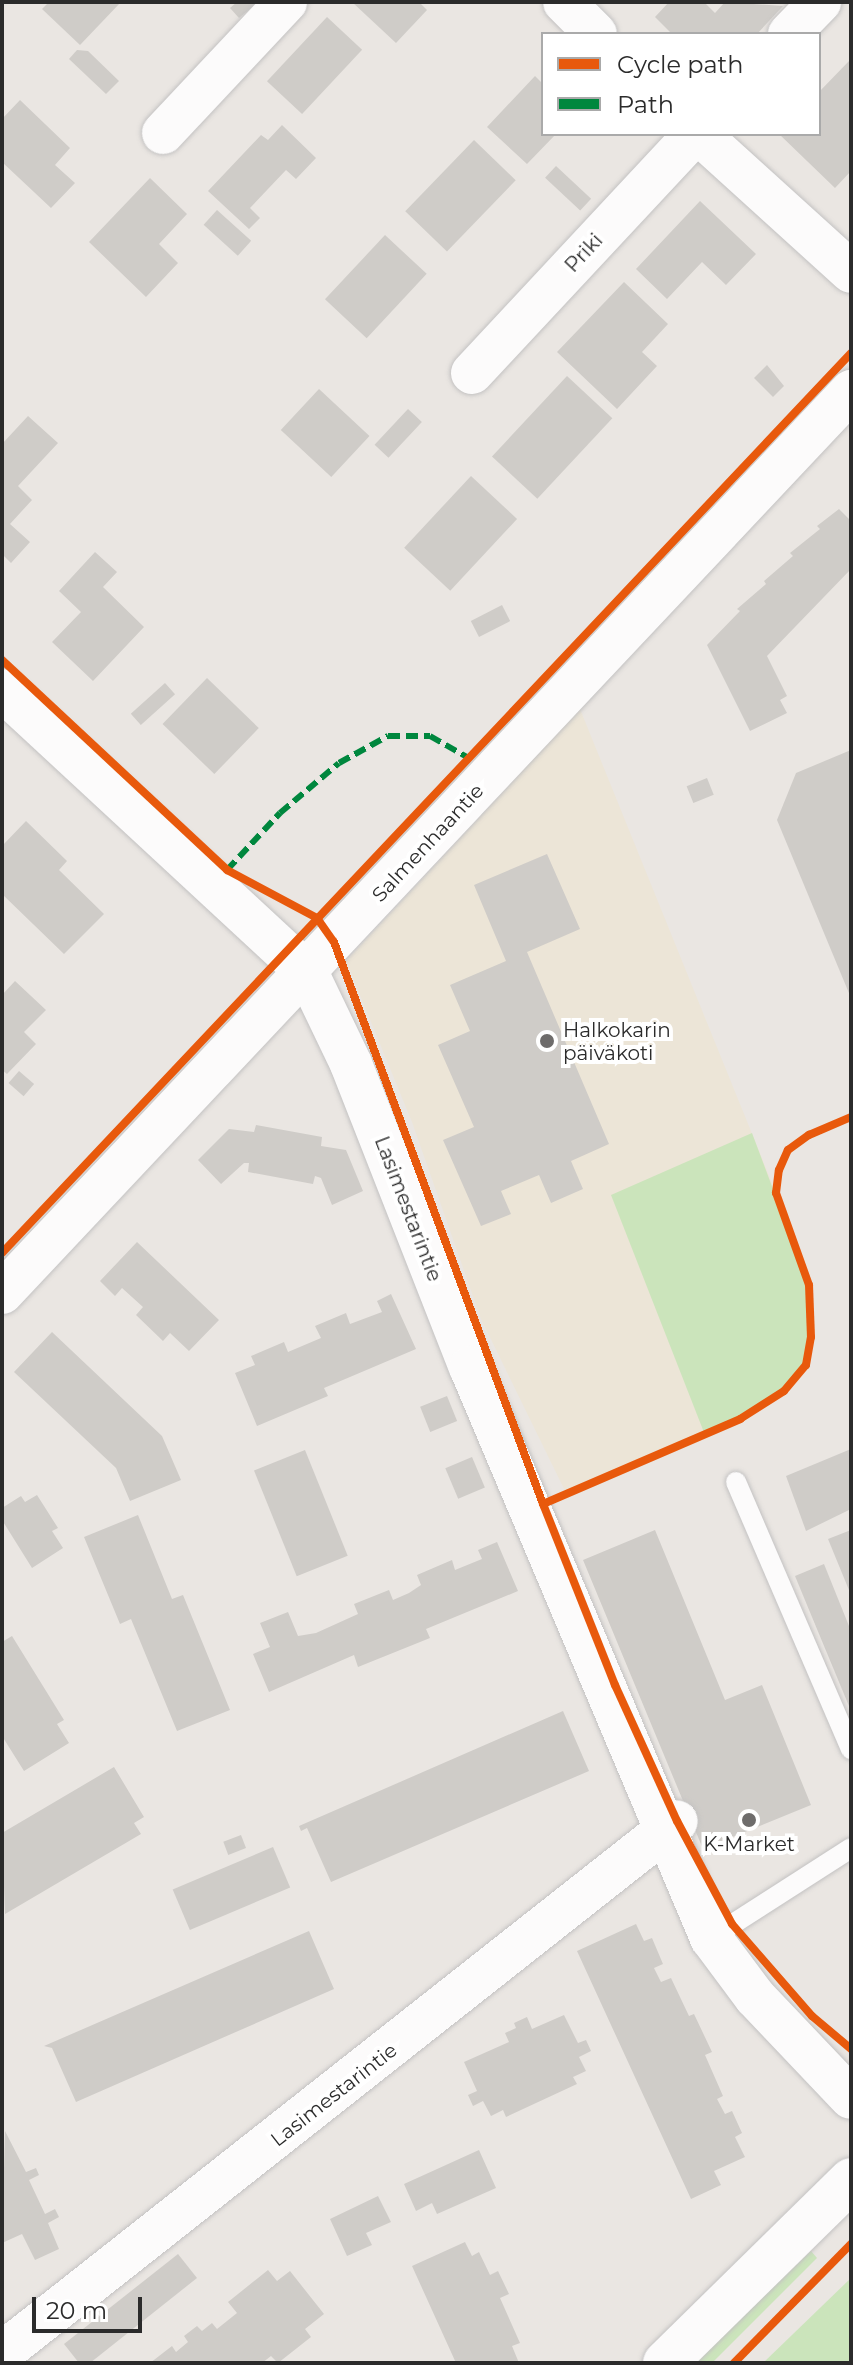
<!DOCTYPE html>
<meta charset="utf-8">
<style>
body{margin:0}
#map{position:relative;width:853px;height:2365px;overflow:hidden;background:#eae6e2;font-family:Montserrat,sans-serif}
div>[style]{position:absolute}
.education>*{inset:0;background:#ece5d7}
.green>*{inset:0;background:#cbe4bb}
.building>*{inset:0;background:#cfccc8;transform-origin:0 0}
.roads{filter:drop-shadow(0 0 2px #c3c2c2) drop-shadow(0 0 2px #c3c2c2)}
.service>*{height:20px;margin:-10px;padding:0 10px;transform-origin:10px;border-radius:10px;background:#fcfbfb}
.minor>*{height:42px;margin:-21px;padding:0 21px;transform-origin:21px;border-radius:21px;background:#fcfbfb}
.tertiary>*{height:44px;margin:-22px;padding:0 22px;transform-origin:22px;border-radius:22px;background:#fcfbfb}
.quiet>*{height:6px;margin-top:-3px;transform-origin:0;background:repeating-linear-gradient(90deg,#00873e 0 12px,transparent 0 18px)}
.cycleway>*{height:8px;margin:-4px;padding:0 4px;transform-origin:4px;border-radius:4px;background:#e8590c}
.dots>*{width:22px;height:22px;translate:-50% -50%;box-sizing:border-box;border:4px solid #fff;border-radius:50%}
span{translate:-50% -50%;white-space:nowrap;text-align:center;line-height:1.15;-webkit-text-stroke:8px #fff;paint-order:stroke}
.street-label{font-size:20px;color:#2b2b2b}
.poi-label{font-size:20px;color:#2b2b2b}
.left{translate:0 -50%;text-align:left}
.frame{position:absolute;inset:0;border:4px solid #2b2b2b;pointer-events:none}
.legend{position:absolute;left:541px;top:32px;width:280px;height:104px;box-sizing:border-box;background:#fff;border:2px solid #aaa;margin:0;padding:10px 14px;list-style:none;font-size:24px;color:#2b2b2b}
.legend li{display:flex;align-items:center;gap:16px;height:40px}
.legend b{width:40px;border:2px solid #aaa}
.scale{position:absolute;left:32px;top:2297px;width:110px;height:36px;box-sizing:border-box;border:4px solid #2b2b2b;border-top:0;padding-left:10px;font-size:24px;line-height:28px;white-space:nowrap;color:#2b2b2b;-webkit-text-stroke:6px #fff;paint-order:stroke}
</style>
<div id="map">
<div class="education">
<div style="clip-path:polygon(580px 709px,776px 1193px,809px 1285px,811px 1337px,806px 1365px,784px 1391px,740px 1419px,567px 1495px,481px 1319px,412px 1122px,346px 961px)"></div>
</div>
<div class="green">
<div style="clip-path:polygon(752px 1133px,809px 1285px,811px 1337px,806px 1365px,784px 1391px,705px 1435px,611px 1195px)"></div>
<div style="clip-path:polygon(811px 2251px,817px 2258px,712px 2363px,694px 2363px)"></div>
<div style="clip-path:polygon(851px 2278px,851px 2363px,763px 2363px)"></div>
</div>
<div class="building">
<div style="clip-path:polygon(49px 2px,121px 2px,80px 45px,42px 9px)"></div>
<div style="clip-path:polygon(237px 2px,258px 2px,239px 18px,230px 8px)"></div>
<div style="clip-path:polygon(352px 2px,419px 2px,427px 10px,396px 43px)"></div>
<div style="clip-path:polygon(669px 2px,704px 2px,715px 13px,725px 2px,783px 6px,757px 34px,672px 34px,655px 17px)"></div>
<div style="left:327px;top:17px;width:48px;height:88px;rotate:43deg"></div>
<div style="clip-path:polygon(77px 50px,88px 51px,119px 81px,106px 94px,69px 59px)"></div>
<div style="clip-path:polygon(849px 61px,851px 171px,835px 188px,779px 134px,819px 134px,819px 92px)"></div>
<div style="clip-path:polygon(535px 76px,543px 84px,543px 134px,556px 134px,527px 164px,487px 127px)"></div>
<div style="clip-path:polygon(20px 100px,70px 148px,55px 165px,75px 183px,51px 208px,2px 162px,2px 119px)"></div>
<div style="clip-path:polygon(282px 125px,316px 158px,296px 179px,286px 170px,250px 208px,260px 218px,249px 229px,208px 191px,261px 135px,268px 140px)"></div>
<div style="left:474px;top:140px;width:58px;height:99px;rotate:44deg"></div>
<div style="left:556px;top:166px;width:48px;height:16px;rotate:43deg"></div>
<div style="clip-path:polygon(150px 178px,187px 214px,159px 244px,178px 263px,146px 297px,89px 242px)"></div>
<div style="clip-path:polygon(700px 201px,756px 254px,726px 285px,702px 262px,667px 299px,636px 269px)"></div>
<div style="left:217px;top:210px;width:46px;height:20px;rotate:42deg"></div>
<div style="left:385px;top:235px;width:57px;height:88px;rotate:43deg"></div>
<div style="clip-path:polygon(624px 282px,668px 324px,642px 352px,657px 366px,617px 409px,557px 352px)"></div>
<div style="clip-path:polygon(767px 365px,784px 386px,773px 397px,754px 378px)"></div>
<div style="left:567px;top:376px;width:62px;height:110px;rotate:43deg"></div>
<div style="left:319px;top:389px;width:69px;height:56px;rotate:43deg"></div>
<div style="left:408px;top:409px;width:19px;height:49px;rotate:43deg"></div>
<div style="clip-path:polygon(28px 416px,58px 443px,18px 486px,32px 500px,10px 524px,30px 542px,11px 563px,2px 554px,2px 444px)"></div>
<div style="left:471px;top:476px;width:63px;height:98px;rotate:43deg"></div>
<div style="clip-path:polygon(839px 509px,851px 521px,851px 569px,767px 656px,787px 696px,780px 700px,787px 713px,750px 731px,707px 645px,740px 611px,737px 609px,766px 584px,764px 581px,793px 556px,790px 553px,820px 529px,817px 526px)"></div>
<div style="clip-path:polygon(95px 552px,117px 572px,103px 587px,144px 627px,93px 681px,52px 642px,81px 612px,59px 591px)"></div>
<div style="left:502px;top:605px;width:18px;height:35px;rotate:63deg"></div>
<div style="left:207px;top:678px;width:72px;height:64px;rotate:44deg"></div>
<div style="left:165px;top:683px;width:15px;height:46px;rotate:48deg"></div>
<div style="clip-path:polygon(851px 750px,851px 998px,777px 820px,796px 773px)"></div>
<div style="left:707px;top:778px;width:18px;height:22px;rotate:68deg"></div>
<div style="clip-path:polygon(26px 821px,67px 861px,59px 870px,104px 914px,64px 954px,2px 894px,2px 846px)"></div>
<div style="clip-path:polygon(547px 854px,580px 929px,527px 952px,609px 1144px,571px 1161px,583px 1189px,551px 1203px,539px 1175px,501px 1191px,511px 1214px,481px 1226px,443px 1140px,474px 1127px,438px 1045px,470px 1031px,450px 985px,506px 961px,474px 885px)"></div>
<div style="clip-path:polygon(15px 981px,46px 1010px,24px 1032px,36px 1044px,7px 1074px,2px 1070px,2px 995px)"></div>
<div style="left:19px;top:1071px;width:20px;height:16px;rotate:41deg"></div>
<div style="clip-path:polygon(256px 1125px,322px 1137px,321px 1146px,346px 1150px,363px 1191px,332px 1205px,321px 1178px,315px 1176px,313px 1184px,248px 1172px,249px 1163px,244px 1163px,221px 1184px,198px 1160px,229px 1129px,254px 1132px)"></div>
<div style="clip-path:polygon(137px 1242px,219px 1320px,189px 1351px,170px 1333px,163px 1341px,136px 1315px,143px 1307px,122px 1288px,115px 1296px,100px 1281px)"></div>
<div style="clip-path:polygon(391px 1294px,416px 1349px,324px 1388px,328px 1396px,257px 1426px,235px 1373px,255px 1365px,251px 1356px,284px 1342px,288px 1352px,321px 1338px,315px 1326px,346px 1313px,350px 1324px,382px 1312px,377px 1301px)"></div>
<div style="clip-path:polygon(52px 1332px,162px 1436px,181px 1480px,130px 1501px,116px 1468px,14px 1372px)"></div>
<div style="left:447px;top:1396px;width:27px;height:29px;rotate:68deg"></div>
<div style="clip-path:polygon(851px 1449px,851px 1509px,806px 1531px,786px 1476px)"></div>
<div style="left:305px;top:1450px;width:114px;height:55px;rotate:68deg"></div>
<div style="left:472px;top:1457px;width:33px;height:29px;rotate:67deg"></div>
<div style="clip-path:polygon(37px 1495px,58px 1528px,52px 1531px,63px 1548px,32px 1568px,2px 1520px,2px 1508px,21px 1496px,25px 1502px)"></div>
<div style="clip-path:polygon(138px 1515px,172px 1599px,183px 1595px,230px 1710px,177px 1731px,131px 1619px,120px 1624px,84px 1537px)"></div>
<div style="clip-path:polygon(655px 1530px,725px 1700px,762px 1685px,811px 1805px,703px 1849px,583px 1560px)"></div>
<div style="clip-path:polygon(851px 1530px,851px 1595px,828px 1539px)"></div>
<div style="clip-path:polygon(497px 1542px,518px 1591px,426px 1629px,430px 1638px,358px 1667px,354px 1655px,269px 1692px,253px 1654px,270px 1647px,260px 1623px,288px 1612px,298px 1636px,316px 1633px,358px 1614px,354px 1604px,389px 1590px,393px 1600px,409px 1593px,421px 1585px,417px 1575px,452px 1560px,455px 1570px,482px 1559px,478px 1550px)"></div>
<div style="clip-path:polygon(824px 1564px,851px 1631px,851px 1711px,795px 1576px)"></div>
<div style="clip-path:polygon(12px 1636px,64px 1720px,57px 1724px,69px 1743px,24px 1771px,2px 1736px,2px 1642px)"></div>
<div style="clip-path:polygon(563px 1711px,589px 1771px,331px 1882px,307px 1828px,301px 1831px,299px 1826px)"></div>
<div style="clip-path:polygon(114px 1767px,144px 1817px,134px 1823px,141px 1834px,5px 1914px,2px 1833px)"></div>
<div style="left:241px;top:1835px;width:14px;height:19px;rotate:69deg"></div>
<div style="left:273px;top:1847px;width:44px;height:109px;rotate:67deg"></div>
<div style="clip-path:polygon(636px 1924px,644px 1941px,652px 1938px,663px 1964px,654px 1968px,661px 1982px,671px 1978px,689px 2016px,694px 2014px,712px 2052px,705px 2055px,723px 2096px,717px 2099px,725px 2114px,732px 2111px,742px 2133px,735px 2137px,745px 2157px,714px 2171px,721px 2185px,691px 2199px,577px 1951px)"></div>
<div style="clip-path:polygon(309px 1931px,334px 1989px,76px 2102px,52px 2048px,44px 2046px)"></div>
<div style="clip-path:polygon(564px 2015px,578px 2043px,586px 2040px,591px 2051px,579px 2057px,586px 2071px,573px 2077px,577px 2084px,506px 2117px,503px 2110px,491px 2116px,483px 2101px,473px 2106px,468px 2095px,477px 2091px,464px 2062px,509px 2042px,505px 2033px,516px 2028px,514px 2023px,527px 2017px,532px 2029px)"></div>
<div style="clip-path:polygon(5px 2131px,26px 2172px,36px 2168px,39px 2175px,29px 2180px,45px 2214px,55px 2209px,59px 2217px,48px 2223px,59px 2249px,35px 2260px,22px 2234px,2px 2243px)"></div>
<div style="clip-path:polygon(479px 2150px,496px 2188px,437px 2214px,432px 2203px,416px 2211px,404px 2184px)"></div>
<div style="clip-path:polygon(378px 2196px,391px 2222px,366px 2233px,372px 2245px,347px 2256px,330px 2219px)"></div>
<div style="clip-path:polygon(465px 2242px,472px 2256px,479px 2252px,490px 2275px,498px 2271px,509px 2294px,500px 2298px,520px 2343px,512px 2346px,519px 2363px,456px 2363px,412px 2266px)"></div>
<div style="clip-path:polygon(178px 2254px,197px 2278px,90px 2363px,79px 2363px,64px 2344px)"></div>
<div style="clip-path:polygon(268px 2270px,277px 2281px,290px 2271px,324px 2314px,305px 2329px,311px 2337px,278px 2363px,271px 2356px,262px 2363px,150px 2363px,172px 2346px,176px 2352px,188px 2342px,184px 2336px,197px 2326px,202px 2331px,212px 2323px,217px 2329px,237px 2313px,228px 2302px)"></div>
</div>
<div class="roads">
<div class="service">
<div style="left:736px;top:1482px;width:291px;rotate:66.7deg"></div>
<div style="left:711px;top:1938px;width:166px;rotate:-32.7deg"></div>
</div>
<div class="minor">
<div style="left:564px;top:2px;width:45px;rotate:45deg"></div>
<div style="left:789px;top:34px;width:45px;rotate:-45.9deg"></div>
<div style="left:163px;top:133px;width:180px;rotate:-46.8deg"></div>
<div style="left:699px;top:134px;width:205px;rotate:42.2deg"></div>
<div style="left:472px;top:373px;width:327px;rotate:-47deg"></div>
<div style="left:2px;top:690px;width:415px;rotate:42.8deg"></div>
<div style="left:307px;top:972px;width:102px;rotate:64.4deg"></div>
<div style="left:351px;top:1064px;width:326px;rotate:68.6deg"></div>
<div style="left:470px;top:1367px;width:620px;rotate:67.12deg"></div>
<div style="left:711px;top:1938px;width:74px;rotate:53.3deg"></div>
<div style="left:755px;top:1997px;width:139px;rotate:46.5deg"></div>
<div style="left:2px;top:1293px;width:1239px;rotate:-46.73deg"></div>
<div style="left:2px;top:2353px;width:859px;rotate:-38.24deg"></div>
</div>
<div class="tertiary">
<div style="left:665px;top:2363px;width:261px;rotate:-44.5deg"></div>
</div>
</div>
<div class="quiet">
<div style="left:227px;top:870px;width:78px;rotate:-47.1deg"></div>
<div style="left:280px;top:813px;width:77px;rotate:-40.3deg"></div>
<div style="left:339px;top:763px;width:56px;rotate:-28.9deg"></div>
<div style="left:388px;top:736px;width:42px"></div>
<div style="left:430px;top:736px;width:43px;rotate:29.6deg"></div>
</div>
<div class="cycleway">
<div style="left:2px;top:660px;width:308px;rotate:43deg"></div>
<div style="left:227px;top:870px;width:102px;rotate:28.1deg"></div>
<div style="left:317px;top:918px;width:29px;rotate:55deg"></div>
<div style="left:334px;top:942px;width:600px;rotate:69.6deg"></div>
<div style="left:543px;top:1504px;width:195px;rotate:68.3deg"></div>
<div style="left:615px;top:1685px;width:149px;rotate:65.5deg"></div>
<div style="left:677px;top:1821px;width:117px;rotate:61.9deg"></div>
<div style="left:732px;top:1924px;width:122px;rotate:49deg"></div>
<div style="left:812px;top:2016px;width:51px;rotate:40.2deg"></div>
<div style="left:2px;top:1253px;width:1237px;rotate:-46.67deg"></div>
<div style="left:543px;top:1504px;width:215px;rotate:-23.3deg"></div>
<div style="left:740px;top:1419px;width:52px;rotate:-32.5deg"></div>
<div style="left:784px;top:1391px;width:34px;rotate:-50deg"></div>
<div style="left:806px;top:1365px;width:28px;rotate:-80deg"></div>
<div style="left:811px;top:1337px;width:52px;rotate:-92.2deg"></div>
<div style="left:809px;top:1285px;width:98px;rotate:-109.7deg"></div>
<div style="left:776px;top:1193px;width:23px;rotate:-83deg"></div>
<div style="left:779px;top:1170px;width:22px;rotate:-66deg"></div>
<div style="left:788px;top:1150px;width:26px;rotate:-36deg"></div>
<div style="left:809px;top:1135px;width:46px;rotate:-23.2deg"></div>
<div style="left:734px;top:2363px;width:167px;rotate:-45.5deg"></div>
</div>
<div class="dots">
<div style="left:547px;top:1041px;background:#6e6c6b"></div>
<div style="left:749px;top:1820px;background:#6e6c6b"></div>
</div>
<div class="street-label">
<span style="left:584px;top:253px;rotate:-47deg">Priki</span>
<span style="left:428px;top:843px;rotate:-47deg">Salmenhaantie</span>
<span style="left:408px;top:1209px;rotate:69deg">Lasimestarintie</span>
<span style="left:334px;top:2095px;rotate:-38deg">Lasimestarintie</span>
</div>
<div class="poi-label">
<span class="left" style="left:563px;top:1042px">Halkokarin<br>päiväkoti</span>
<span style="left:749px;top:1844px">K-Market</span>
</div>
<div class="frame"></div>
<ul class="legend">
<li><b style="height:10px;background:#e8590c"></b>Cycle path</li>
<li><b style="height:10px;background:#00873e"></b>Path</li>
</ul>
<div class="scale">20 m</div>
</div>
